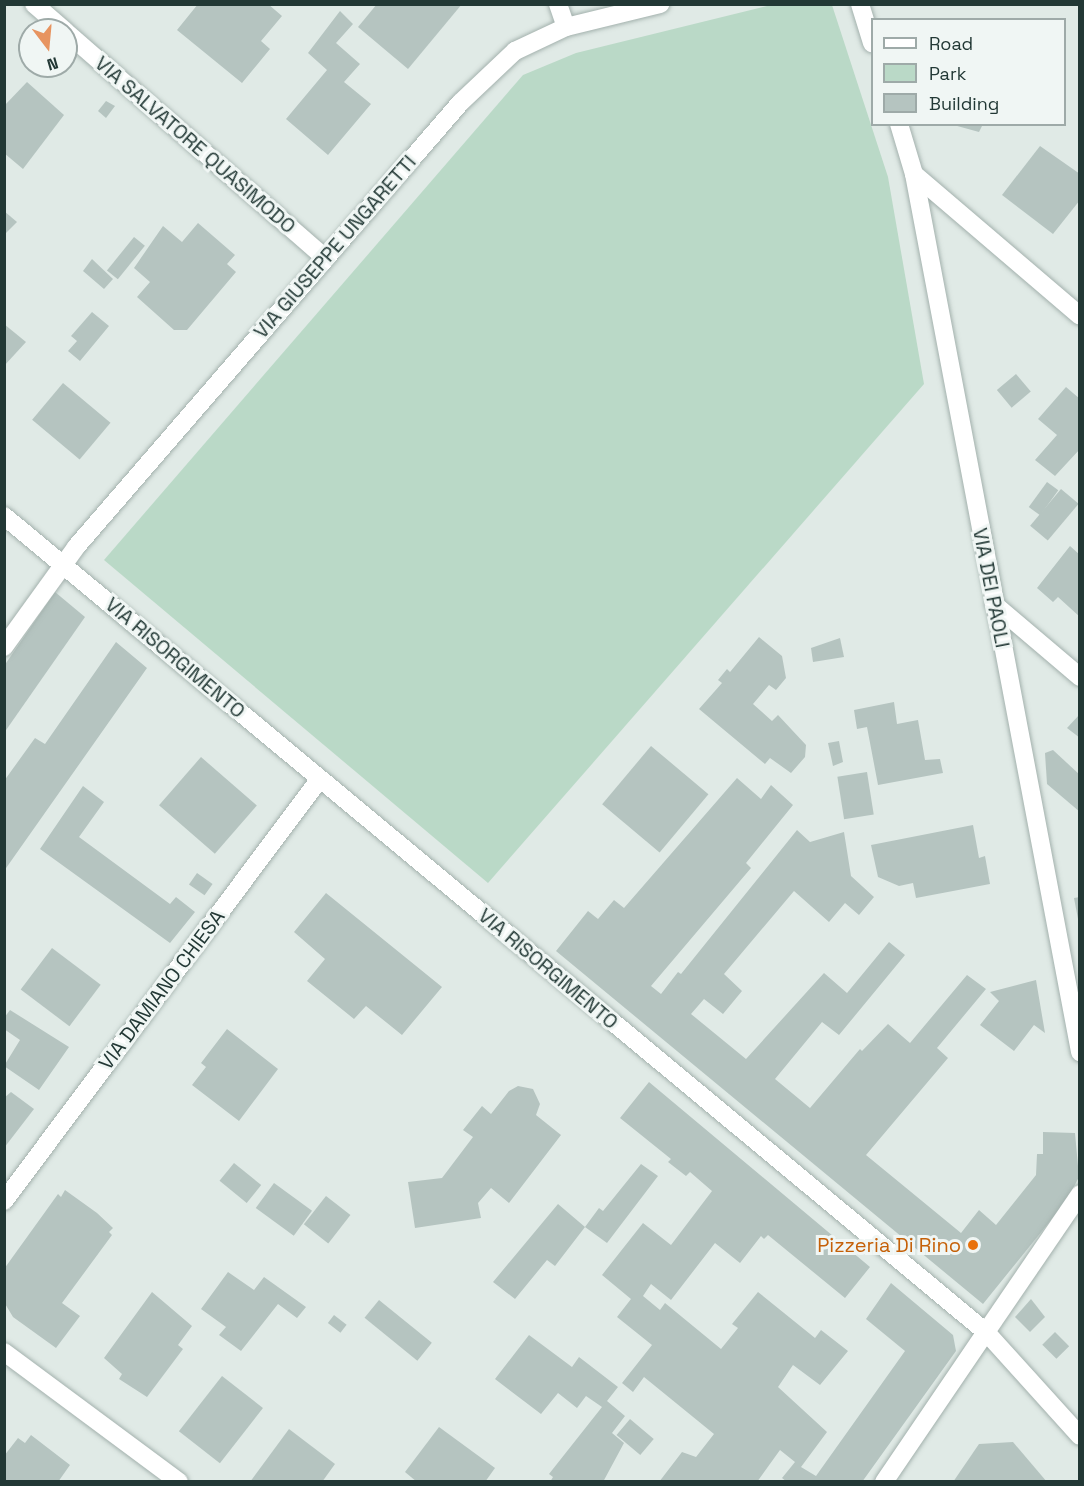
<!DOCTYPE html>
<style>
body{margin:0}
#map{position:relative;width:1084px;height:1486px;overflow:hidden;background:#e0eae6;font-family:"Space Grotesk",sans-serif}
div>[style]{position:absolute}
.green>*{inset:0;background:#bad9c7}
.building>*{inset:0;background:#b5c4c0;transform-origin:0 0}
.roads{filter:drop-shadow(0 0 2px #a3b1ad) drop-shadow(0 0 2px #a3b1ad)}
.street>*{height:18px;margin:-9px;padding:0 9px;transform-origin:9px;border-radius:9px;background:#fff}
.secondary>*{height:18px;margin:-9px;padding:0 9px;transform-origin:9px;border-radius:9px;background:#fff}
.dots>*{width:16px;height:16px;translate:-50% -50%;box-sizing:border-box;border:3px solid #f0f6f4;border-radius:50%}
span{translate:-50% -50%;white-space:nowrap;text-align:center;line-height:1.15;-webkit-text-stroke:6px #f0f6f4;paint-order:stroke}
.street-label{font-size:20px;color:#223835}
.food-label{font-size:20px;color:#c56008}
.right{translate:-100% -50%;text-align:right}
.frame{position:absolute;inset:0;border:6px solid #223835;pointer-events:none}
.legend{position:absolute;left:871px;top:18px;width:195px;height:108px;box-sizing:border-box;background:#f0f6f4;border:2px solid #9eaaa8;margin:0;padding:8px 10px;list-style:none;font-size:18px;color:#223835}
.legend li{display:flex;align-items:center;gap:12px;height:30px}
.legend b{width:30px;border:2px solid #9eaaa8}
.north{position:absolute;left:18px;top:18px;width:60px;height:60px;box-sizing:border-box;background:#f0f6f4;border:2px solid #9eaaa8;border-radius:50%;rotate:164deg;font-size:16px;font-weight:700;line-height:24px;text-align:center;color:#223835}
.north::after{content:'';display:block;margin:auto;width:21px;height:27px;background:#e79460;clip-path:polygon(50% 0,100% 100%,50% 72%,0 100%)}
</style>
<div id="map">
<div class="green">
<div style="clip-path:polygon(771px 5px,832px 5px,888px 177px,924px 384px,488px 883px,104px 560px,523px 75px,576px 53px)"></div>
</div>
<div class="building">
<div style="clip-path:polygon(198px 4px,268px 4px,282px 16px,261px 41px,270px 49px,242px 83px,177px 30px)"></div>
<div style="clip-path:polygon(377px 4px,462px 4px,408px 69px,358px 27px)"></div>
<div style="clip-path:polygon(340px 11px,353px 24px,336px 43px,360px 64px,344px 82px,371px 104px,328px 155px,286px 119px,327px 70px,308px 53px)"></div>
<div style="clip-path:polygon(27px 82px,64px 115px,23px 169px,4px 153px,4px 106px)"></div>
<div style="clip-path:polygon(106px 101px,115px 106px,106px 118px,98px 111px)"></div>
<div style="clip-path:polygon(950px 124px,983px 124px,979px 132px)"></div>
<div style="clip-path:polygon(1040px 146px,1080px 174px,1080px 200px,1053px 234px,1002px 195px)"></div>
<div style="clip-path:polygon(4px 211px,17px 222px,6px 233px,4px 232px)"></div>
<div style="clip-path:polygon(198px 223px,235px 255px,227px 264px,236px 272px,187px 330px,174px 330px,137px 297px,150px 282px,134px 268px,163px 226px,182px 242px)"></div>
<div style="left:134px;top:237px;width:14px;height:43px;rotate:39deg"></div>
<div style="clip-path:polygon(92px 259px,113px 279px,104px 289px,83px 271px)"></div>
<div style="clip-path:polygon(92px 312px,109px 326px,80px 361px,68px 351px,77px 341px,71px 336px)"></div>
<div style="clip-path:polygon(4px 324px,26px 342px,4px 366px)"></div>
<div style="left:1016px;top:374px;width:23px;height:25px;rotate:50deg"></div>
<div style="left:63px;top:383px;width:62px;height:48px;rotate:40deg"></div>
<div style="clip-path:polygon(1066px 387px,1080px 399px,1080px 449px,1055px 476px,1035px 460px,1057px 435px,1038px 419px)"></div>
<div style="left:1047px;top:482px;width:14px;height:31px;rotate:36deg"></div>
<div style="left:1061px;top:489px;width:23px;height:48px;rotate:40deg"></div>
<div style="clip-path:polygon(1070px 546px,1080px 555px,1080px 617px,1058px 597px,1053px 602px,1037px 588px)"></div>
<div style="clip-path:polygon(55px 592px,85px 617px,4px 733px,4px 666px)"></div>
<div style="clip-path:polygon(759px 637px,782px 656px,786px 678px,776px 690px,769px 685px,753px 704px,772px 721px,778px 715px,806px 745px,805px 757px,791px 773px,770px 758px,765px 764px,699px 709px,722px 683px,718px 680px,727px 669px,730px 672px)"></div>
<div style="clip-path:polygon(840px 638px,844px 657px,813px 662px,811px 648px)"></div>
<div style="clip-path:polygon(116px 642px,147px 668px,4px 871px,4px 781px,35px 738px,45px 744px)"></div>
<div style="clip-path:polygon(894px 702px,897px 724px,918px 720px,925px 760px,940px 759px,943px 773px,878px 785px,867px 727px,857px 729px,854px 710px)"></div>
<div style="clip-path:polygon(1080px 714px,1080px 738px,1067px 728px)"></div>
<div style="clip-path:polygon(839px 741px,843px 762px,833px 766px,828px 743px)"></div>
<div style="left:651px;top:746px;width:75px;height:76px;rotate:40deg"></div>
<div style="clip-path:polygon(1053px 750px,1080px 775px,1080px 812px,1047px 784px,1045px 753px)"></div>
<div style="left:201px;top:757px;width:74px;height:64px;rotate:41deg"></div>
<div style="left:867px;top:772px;width:43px;height:30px;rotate:81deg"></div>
<div style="clip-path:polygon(737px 778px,761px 799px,771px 785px,793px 805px,746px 863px,751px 868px,651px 986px,661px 994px,678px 972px,681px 974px,797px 830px,810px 842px,844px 832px,851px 876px,874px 897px,859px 915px,845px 903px,829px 922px,794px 891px,724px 974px,742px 991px,723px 1014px,704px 999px,691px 1014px,746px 1059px,824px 973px,847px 993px,889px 942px,905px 955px,839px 1035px,822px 1022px,775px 1079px,810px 1108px,860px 1049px,862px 1051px,888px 1024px,910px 1043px,967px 975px,986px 989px,937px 1048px,948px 1058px,866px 1155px,961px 1233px,979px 1210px,996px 1225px,1036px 1175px,1037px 1154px,1043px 1154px,1043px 1132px,1075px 1133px,1079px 1177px,1067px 1200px,983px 1304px,556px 951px,588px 911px,598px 919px,614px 900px,624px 908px)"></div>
<div style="clip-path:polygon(83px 786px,104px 802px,79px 837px,170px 904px,176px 897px,195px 912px,170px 943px,40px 849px)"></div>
<div style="clip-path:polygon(973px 825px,979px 858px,985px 856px,990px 884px,916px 898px,913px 883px,899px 886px,878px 877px,871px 845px)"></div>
<div style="left:197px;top:873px;width:19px;height:14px;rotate:35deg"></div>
<div style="clip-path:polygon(326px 893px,442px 987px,402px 1035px,366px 1006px,354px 1019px,307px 981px,325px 959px,294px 932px)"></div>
<div style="clip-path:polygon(1080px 897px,1080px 918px,1078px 919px,1074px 898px)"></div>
<div style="left:52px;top:948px;width:61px;height:52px;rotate:37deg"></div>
<div style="clip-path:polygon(1036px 980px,1045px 1033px,1034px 1025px,1014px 1051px,980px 1025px,999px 1001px,990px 992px)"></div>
<div style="clip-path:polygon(10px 1010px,69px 1047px,39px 1090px,4px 1066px,20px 1040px,4px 1029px,4px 1018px)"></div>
<div style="clip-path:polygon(227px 1029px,278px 1069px,239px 1121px,192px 1085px,206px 1067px,201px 1063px)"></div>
<div style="clip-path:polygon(649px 1082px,870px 1267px,845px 1298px,768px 1235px,764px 1239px,761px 1236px,740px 1263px,715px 1243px,671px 1300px,651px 1284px,643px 1296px,660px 1310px,665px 1303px,721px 1349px,738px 1328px,732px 1324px,758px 1292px,815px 1338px,821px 1330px,848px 1351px,820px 1385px,793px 1365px,778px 1387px,827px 1432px,801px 1467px,816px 1476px,905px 1351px,866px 1319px,891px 1283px,953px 1335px,956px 1351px,862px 1482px,787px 1482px,782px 1478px,795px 1462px,780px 1450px,757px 1482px,659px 1482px,682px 1452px,696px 1457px,714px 1434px,644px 1377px,633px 1392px,622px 1383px,652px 1345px,617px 1317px,631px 1299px,602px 1275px,643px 1223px,671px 1245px,712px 1191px,690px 1172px,686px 1176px,668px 1162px,671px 1159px,620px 1118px)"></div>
<div style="clip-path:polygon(518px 1086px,533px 1089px,540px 1104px,536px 1115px,561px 1135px,509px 1203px,491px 1188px,478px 1203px,481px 1218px,415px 1228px,408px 1182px,442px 1178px,473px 1137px,463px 1130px,482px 1106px,491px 1114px,509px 1091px)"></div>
<div style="clip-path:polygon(11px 1092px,34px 1109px,4px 1148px,4px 1098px)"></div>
<div style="left:234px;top:1163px;width:35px;height:23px;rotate:39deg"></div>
<div style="clip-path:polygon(641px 1164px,658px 1176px,607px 1243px,585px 1227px,555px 1266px,547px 1260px,515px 1299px,493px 1282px,558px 1204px,585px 1227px,599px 1208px,603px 1211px)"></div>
<div style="left:274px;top:1183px;width:47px;height:31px;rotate:36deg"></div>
<div style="clip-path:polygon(65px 1190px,97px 1213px,113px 1228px,109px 1232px,112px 1235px,62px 1303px,80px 1316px,56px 1348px,13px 1317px,4px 1302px,4px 1269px,58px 1194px,61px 1197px)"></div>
<div style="left:326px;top:1196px;width:31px;height:36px;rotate:38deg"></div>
<div style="clip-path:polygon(228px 1272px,254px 1290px,264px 1277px,306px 1307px,297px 1318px,278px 1304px,241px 1351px,219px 1335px,226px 1327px,201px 1309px)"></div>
<div style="clip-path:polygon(152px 1292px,192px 1326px,178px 1345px,183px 1349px,147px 1397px,119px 1379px,122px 1374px,104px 1358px)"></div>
<div style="clip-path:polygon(1031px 1299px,1045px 1317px,1030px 1332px,1015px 1317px)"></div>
<div style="left:379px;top:1300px;width:68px;height:23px;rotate:39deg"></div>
<div style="left:334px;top:1315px;width:16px;height:10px;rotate:38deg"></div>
<div style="left:1055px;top:1332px;width:20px;height:18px;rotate:45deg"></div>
<div style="clip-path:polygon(529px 1335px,572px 1367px,579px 1357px,618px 1387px,607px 1401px,625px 1416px,612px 1433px,624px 1443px,603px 1482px,550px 1482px,553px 1477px,549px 1474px,602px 1407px,586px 1396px,577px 1408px,558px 1393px,541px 1414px,495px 1379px)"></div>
<div style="left:222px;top:1376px;width:52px;height:70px;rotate:38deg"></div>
<div style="left:630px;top:1419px;width:31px;height:21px;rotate:40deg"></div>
<div style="clip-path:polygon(439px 1427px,495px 1468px,485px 1482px,417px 1482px,405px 1472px)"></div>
<div style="clip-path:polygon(289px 1429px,335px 1464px,322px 1482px,250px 1482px)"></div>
<div style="clip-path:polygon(31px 1435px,70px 1465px,58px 1482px,4px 1482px,4px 1456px,18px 1438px,25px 1443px)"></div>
<div style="clip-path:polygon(1013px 1442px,1047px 1482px,953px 1482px,979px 1444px)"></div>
</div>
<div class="roads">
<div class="street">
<div style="left:34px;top:4px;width:40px;rotate:41deg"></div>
<div style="left:558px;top:4px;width:24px;rotate:71deg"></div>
<div style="left:860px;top:4px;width:41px;rotate:72.9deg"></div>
<div style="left:66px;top:32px;width:344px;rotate:41.1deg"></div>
<div style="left:899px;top:124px;width:52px;rotate:73.3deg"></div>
<div style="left:914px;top:174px;width:894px;rotate:79.29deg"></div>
<div style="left:914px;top:174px;width:218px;rotate:40.5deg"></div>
<div style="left:994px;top:604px;width:113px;rotate:40.3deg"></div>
<div style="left:4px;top:647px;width:123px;rotate:-54.2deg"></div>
<div style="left:76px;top:547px;width:587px;rotate:-49.14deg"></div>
<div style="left:460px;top:103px;width:76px;rotate:-43.4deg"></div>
<div style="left:515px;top:51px;width:56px;rotate:-25.2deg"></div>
<div style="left:566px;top:27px;width:97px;rotate:-13.7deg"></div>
<div style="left:4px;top:1201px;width:526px;rotate:-53.2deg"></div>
<div style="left:986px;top:1332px;width:167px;rotate:-55.7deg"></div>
<div style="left:4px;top:1352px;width:218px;rotate:36.6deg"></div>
</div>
<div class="secondary">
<div style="left:4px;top:516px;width:1277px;rotate:39.73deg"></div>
<div style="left:986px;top:1332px;width:140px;rotate:47.9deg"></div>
<div style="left:884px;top:1482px;width:181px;rotate:-55.8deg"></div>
</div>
</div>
<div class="dots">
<div style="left:973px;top:1245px;background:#e8710a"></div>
</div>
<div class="street-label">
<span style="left:195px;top:145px;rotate:41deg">VIA SALVATORE QUASIMODO</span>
<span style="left:335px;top:247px;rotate:-49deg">VIA GIUSEPPE UNGARETTI</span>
<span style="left:991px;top:588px;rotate:79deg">VIA DEI PAOLI</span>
<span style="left:175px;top:658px;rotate:40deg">VIA RISORGIMENTO</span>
<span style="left:548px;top:969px;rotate:40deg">VIA RISORGIMENTO</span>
<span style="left:162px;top:990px;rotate:-53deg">VIA DAMIANO CHIESA</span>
</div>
<div class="food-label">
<span class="right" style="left:961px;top:1245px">Pizzeria Di Rino</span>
</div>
<div class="frame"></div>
<ul class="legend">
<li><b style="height:8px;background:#fff"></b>Road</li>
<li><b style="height:16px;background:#bad9c7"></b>Park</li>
<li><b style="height:16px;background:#b5c4c0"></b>Building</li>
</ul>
<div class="north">N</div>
</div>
